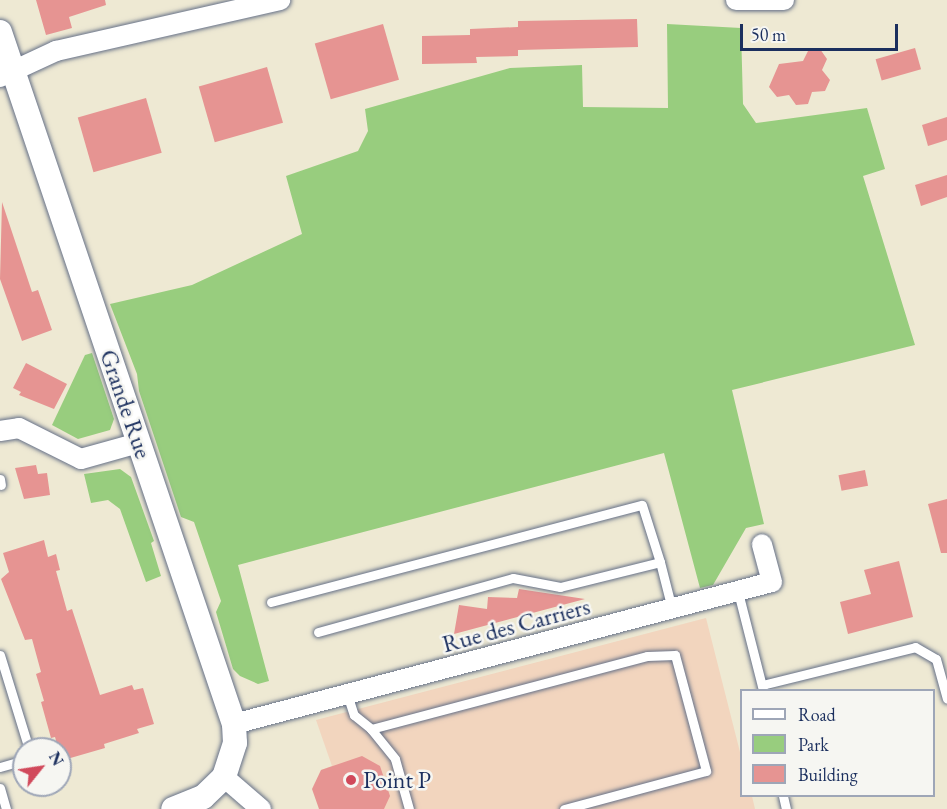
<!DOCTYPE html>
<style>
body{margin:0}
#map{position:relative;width:947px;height:809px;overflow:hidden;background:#eee9d3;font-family:"EB Garamond",serif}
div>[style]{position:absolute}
.built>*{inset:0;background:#f2d5be}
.green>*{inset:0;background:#98cd7e}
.building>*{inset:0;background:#e69492;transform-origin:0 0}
.roads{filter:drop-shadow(0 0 2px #657087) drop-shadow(0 0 2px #657087)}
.service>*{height:9px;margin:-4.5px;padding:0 4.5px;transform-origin:4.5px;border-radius:4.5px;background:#fff}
.minor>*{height:20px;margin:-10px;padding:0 10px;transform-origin:10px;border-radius:10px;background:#fff}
.tertiary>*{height:24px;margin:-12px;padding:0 12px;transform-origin:12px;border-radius:12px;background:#fff}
.dots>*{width:16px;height:16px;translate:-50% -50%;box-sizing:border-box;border:3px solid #f6f6f2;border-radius:50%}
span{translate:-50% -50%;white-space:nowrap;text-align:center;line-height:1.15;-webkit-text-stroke:5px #f6f6f2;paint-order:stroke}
.street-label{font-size:24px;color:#1b2f5e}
.poi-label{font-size:24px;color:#1b2f5e}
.left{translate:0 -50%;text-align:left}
.legend{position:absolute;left:740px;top:689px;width:195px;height:108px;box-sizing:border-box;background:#f6f6f2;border:2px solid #9ea6b7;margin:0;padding:8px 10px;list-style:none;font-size:18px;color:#1b2f5e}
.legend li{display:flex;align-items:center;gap:12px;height:30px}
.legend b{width:30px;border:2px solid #9ea6b7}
.north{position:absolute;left:12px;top:737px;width:60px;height:60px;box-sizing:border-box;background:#f6f6f2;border:2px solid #9ea6b7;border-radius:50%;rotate:60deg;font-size:16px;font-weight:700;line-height:24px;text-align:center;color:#1b2f5e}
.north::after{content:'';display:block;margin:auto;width:21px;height:27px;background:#d1495b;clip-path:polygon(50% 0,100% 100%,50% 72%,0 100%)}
.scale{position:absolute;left:740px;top:24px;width:158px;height:27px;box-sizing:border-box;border:3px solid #1b2f5e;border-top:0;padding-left:8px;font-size:18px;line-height:21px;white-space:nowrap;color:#1b2f5e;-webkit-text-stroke:4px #f6f6f2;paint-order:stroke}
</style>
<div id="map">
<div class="built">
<div style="clip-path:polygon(706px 618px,741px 756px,742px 796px,752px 796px,755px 809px,319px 809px,321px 770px,332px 766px,316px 720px)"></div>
</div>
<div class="green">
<div style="clip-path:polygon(667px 24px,741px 28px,743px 104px,756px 123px,867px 108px,885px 169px,863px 176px,915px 345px,732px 390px,764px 524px,746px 528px,713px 585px,700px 588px,664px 453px,238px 565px,269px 681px,258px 684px,240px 676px,233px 669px,216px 612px,221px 601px,194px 522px,181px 517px,139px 391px,137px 374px,110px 304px,192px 285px,302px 234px,286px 176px,358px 151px,368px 131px,365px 109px,510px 68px,582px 65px,583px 107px,668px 108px)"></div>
<div style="clip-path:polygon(92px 353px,114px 419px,110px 430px,78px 439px,52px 425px,85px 355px)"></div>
<div style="clip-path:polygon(120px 469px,131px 477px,154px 541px,151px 543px,161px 576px,146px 582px,120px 509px,108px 500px,91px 503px,84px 474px)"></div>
</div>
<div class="building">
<div style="clip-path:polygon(36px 0,105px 0,106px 5px,69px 17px,72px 28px,46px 35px)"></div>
<div style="clip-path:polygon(637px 19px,638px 47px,518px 50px,518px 56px,476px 57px,477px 63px,422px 64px,422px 36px,470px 35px,470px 29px,518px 27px,518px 21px)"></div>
<div style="left:383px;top:24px;width:58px;height:71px;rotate:74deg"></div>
<div style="left:915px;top:48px;width:22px;height:41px;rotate:74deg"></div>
<div style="clip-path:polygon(820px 49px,827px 59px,822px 70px,830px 80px,825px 91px,812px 92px,808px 104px,796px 105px,789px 95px,777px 97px,769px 87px,779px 64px,803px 61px,808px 51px)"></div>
<div style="left:267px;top:67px;width:58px;height:71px;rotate:74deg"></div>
<div style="left:146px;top:98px;width:57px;height:71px;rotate:74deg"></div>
<div style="clip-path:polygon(947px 117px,947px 140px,928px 146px,922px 125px)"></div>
<div style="clip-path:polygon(947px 175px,947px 197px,921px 206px,915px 185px)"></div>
<div style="clip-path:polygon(2px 202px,32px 292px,38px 290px,52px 330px,22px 341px,0 279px)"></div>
<div style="clip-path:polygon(26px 363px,67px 384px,54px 409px,19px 395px,21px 392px,13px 388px)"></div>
<div style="clip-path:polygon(36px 465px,38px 474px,47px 473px,50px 495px,24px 499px,15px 468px)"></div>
<div style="left:865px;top:470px;width:16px;height:27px;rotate:79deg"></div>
<div style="clip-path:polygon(947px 499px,947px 553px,941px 553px,928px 504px)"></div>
<div style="clip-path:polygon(44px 540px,48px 557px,56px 554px,60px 570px,56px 571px,67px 611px,72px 609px,100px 695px,132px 685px,134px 690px,143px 688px,154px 724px,137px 729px,139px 733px,104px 744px,105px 748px,67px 759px,61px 758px,55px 737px,51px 738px,41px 702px,44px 701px,36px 674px,41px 672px,32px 639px,25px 640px,1px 579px,9px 572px,3px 553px)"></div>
<div style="clip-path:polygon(899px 561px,913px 617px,848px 634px,840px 602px,871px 594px,864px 570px)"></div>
<div style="clip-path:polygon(519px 589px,585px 599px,454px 634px,459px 605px,487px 609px,488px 597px,517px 598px)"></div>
<div style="clip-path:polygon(362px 756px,380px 766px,390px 796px,384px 809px,319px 809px,312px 789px,321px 770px)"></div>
</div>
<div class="roads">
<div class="service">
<div style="left:0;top:479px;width:6px;rotate:81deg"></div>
<div style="left:738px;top:592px;width:101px;rotate:75.7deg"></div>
<div style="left:271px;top:602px;width:383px;rotate:-14.7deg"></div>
<div style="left:642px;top:505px;width:60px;rotate:72.5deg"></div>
<div style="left:318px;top:632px;width:202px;rotate:-15.5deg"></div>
<div style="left:513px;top:578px;width:48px;rotate:10.8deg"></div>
<div style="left:560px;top:587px;width:103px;rotate:-14deg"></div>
<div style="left:660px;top:562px;width:49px;rotate:75.7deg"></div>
<div style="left:0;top:655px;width:98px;rotate:72.9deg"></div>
<div style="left:762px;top:685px;width:158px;rotate:-13.9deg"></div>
<div style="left:915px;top:647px;width:24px;rotate:30deg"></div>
<div style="left:936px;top:659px;width:41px;rotate:74.6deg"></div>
<div style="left:348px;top:697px;width:19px;rotate:72deg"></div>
<div style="left:354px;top:715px;width:22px;rotate:39deg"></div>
<div style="left:371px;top:729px;width:38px;rotate:51deg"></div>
<div style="left:395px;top:759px;width:52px;rotate:74.4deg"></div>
<div style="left:371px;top:729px;width:285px;rotate:-14.8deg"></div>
<div style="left:647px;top:656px;width:28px;rotate:-2deg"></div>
<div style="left:675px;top:655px;width:120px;rotate:75deg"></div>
<div style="left:706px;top:771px;width:147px;rotate:165deg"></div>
<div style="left:0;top:767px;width:25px;rotate:-16deg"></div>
<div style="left:0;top:788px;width:22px;rotate:74deg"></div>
<div style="left:783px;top:796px;width:13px;rotate:77deg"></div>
</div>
<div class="minor">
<div style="left:736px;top:0;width:48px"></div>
<div style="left:0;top:77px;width:62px;rotate:-24.9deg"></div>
<div style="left:56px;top:51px;width:230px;rotate:-12.8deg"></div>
<div style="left:0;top:431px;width:19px;rotate:-9deg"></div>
<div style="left:19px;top:428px;width:69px;rotate:26.6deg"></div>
<div style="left:81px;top:459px;width:59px;rotate:-15.7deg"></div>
<div style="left:234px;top:724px;width:556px;rotate:-14.79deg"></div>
<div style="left:772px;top:582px;width:39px;rotate:-105deg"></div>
<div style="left:224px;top:777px;width:49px;rotate:40.9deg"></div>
</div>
<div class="tertiary">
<div style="left:0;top:32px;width:730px;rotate:71.32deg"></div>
<div style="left:234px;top:724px;width:19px;rotate:87deg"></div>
<div style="left:235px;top:743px;width:36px;rotate:108deg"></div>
<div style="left:224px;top:777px;width:29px;rotate:136deg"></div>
<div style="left:203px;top:797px;width:32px;rotate:158deg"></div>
</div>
</div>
<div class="dots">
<div style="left:351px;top:780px;background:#d1495b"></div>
</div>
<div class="street-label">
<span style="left:126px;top:404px;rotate:71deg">Grande Rue</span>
<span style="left:516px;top:625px;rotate:-15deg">Rue des Carriers</span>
</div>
<div class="poi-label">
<span class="left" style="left:363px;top:780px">Point P</span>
</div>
<ul class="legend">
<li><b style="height:8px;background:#fff"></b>Road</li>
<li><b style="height:16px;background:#98cd7e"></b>Park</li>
<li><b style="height:16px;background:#e69492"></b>Building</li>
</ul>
<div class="north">N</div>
<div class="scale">50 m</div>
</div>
